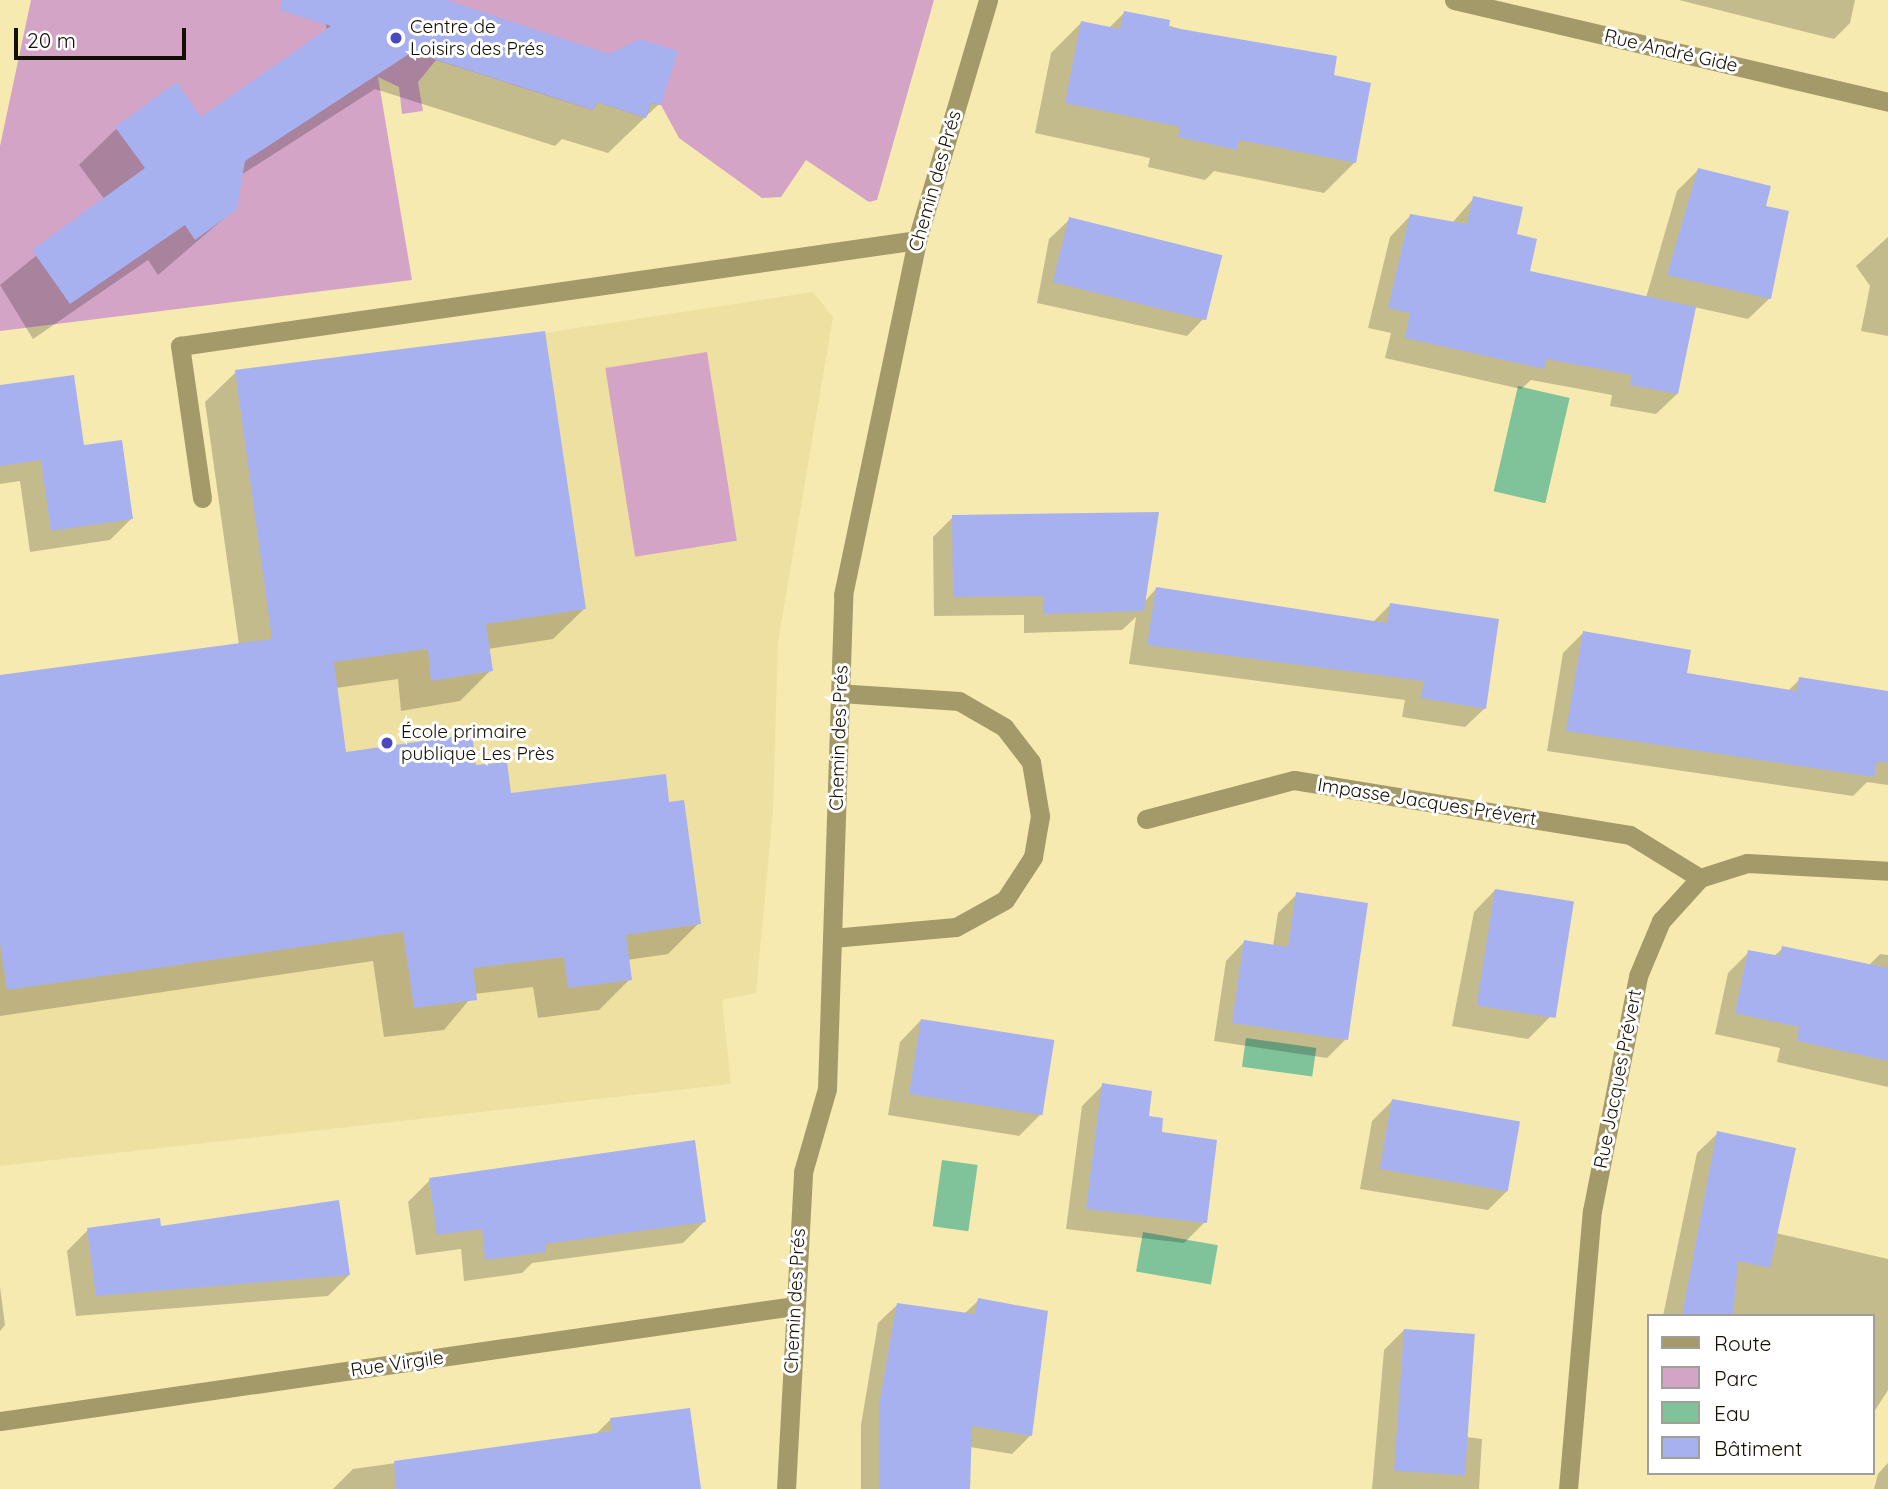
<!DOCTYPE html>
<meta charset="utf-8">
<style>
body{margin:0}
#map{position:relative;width:1888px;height:1489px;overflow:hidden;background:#f6eab1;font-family:Quicksand,sans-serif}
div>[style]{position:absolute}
.built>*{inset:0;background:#eee0a0}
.green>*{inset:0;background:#d4a4c6;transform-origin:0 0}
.water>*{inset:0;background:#80c39b;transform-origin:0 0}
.shadow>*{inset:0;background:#0003}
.building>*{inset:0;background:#a7b1ef;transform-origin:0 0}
.service>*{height:19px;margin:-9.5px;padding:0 9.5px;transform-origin:9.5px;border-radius:9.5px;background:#a49a69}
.minor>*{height:19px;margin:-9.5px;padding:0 9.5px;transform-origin:9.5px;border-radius:9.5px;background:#a49a69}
.dots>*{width:19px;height:19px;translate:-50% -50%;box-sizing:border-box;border:4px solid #fff;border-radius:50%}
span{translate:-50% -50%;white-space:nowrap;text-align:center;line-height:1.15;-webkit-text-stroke:6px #fff;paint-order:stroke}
.poi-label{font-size:19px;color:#130f00}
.left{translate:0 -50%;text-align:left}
.street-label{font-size:19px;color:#130f00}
.legend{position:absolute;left:1647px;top:1314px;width:228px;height:161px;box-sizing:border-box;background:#fff;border:2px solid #a19f99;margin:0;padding:9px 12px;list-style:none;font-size:21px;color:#130f00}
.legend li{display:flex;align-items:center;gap:14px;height:35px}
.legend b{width:35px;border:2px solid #a19f99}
.scale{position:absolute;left:14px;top:28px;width:172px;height:32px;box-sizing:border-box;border:4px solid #130f00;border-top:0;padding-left:9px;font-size:21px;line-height:24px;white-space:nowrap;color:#130f00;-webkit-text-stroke:5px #fff;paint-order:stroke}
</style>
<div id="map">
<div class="built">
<div style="clip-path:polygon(813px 292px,833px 317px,778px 642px,773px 811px,756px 993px,722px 1000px,731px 1084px,0 1166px,0 675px,272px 639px,237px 380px)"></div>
</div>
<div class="green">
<div style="clip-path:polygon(31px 0,934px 0,877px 200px,869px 202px,806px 160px,781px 197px,762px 198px,679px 138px,661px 105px,651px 103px,646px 118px,597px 102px,593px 110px,436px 60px,418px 82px,423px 111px,402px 114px,399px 87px,378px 77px,412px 280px,0 331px,0 146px)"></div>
<div style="left:707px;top:352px;width:191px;height:103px;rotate:81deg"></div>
</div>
<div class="water">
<div style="left:1518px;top:386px;width:53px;height:108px;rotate:13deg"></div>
<div style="left:1246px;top:1038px;width:71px;height:29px;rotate:8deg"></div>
<div style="left:942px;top:1160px;width:36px;height:67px;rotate:8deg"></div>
<div style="left:1143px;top:1232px;width:76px;height:40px;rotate:10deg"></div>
</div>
<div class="shadow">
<div style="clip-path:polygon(321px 0,440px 0,659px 104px,608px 153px,562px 139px,555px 146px,375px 89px,241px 175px,236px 208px,158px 275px,148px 260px,33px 339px,0 285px,105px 200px,79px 165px,116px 129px,177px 85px,201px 119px,327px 31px)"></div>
<div style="clip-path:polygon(1679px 0,1855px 0,1850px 23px,1834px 39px)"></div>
<div style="clip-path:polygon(1125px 12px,1332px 76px,1355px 162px,1324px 193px,1214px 171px,1205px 180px,1148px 167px,1150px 158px,1035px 133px,1051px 53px,1081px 23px,1109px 28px)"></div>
<div style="clip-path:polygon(1698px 170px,1764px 207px,1770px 298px,1748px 319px,1694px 307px,1677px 394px,1656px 414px,1610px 406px,1612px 395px,1531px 380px,1521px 389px,1385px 358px,1391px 333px,1368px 328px,1390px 237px,1410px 216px,1452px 223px,1474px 198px,1515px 236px,1528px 272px,1646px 298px,1677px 191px)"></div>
<div style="clip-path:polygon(1070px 219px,1207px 315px,1187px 336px,1037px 303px,1049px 239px)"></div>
<div style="clip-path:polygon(1888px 237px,1888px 336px,1861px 331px,1870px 286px,1856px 266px)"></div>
<div style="clip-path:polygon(236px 372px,584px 609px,553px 639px,488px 649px,491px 670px,460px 701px,401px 711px,398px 679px,336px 688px,345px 753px,475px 767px,509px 795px,667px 804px,699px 923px,668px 954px,627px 960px,630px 979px,599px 1010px,538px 1018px,533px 987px,474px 994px,444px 1030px,384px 1037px,373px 961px,0 1016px,0 677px,239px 645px,205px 402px)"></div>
<div style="clip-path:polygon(0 387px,83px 447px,131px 519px,110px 540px,30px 552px,20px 481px,0 484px)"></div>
<div style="clip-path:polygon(953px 517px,1144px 602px,1156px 589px,1372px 623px,1390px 605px,1485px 708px,1465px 727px,1402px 717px,1405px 700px,1129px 664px,1136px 617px,1122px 630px,1024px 633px,1024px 615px,934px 616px,933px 537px)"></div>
<div style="clip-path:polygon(1583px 633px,1685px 674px,1787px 692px,1800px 679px,1888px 692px,1888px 785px,1867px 782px,1853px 796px,1547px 751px,1563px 653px)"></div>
<div style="clip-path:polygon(1495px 890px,1550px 1017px,1528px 1039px,1452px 1026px,1474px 912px)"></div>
<div style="clip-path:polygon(1297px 894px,1346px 1039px,1327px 1058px,1214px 1041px,1226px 961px,1244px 942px,1273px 946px,1278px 913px)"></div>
<div style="clip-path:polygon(1783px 948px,1868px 966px,1880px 954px,1888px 955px,1888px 1087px,1777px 1062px,1780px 1048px,1715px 1034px,1728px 973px,1749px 952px,1773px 957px)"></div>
<div style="clip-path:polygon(921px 1020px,1040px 1115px,1019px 1136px,888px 1115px,900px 1042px)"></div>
<div style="clip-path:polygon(1103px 1085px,1160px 1133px,1205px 1222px,1184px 1243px,1066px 1229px,1082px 1106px)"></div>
<div style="clip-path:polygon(1392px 1101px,1508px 1190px,1488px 1210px,1360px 1189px,1372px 1121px)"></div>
<div style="clip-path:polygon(1718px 1133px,1776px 1233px,1888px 1259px,1888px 1390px,1872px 1415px,1872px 1316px,1663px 1316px,1697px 1153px)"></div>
<div style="clip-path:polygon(430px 1180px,705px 1221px,683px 1243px,532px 1263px,522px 1273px,464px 1281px,461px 1249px,416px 1255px,408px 1202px)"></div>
<div style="clip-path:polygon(159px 1228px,349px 1275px,328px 1296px,76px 1316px,67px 1251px,88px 1230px)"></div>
<div style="clip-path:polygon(0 1287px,5px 1325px,0 1331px)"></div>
<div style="clip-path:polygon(979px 1300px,1031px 1435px,1012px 1454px,970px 1447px,968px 1489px,861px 1489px,861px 1425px,878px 1323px,897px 1305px,964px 1314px)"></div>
<div style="clip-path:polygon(1404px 1330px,1466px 1437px,1482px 1439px,1479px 1489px,1372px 1489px,1384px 1350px)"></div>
<div style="clip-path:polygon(611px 1419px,700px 1489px,333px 1489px,353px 1469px,595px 1435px)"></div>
<div style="clip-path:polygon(1888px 1463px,1888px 1489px,1874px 1489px,1878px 1474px)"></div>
</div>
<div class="building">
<div style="clip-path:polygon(282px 0,446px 0,609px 54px,640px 39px,678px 51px,661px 105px,651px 103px,646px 118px,597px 102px,593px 110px,412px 52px,245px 161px,237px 209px,195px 240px,185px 225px,70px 304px,32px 250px,145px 168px,115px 127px,177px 82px,201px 117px,331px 26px,280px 10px)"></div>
<div style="clip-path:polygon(1124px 11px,1170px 20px,1169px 27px,1337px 56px,1334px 75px,1371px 83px,1356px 163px,1239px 140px,1237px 150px,1178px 137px,1180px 127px,1065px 103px,1081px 21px,1120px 29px)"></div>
<div style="clip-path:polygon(1698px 168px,1771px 186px,1766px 206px,1789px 211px,1771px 299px,1667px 275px)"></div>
<div style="clip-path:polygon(1473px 196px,1523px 207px,1517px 234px,1537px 239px,1530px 271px,1696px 307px,1678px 394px,1630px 385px,1632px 375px,1546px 359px,1544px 369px,1405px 338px,1410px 313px,1388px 308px,1410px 214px,1467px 224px)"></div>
<div style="left:1069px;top:217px;width:158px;height:67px;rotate:14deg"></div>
<div style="clip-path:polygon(545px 331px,586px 609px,486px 624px,493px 671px,431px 681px,428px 649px,334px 662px,346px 752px,472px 734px,476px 765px,507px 762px,511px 793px,666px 774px,669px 802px,684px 800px,701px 924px,626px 935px,632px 980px,568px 988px,564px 957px,473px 968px,477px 1000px,414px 1008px,403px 932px,7px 990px,0 943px,0 675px,272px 639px,235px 370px)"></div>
<div style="clip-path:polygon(74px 375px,84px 445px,122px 440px,133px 519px,51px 531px,41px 460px,0 466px,0 385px)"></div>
<div style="clip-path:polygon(1159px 512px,1144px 611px,1043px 614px,1043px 596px,953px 597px,952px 515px)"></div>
<div style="clip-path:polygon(1156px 587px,1387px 623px,1390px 603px,1499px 619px,1486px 709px,1421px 698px,1424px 681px,1147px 645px)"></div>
<div style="clip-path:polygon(1583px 631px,1691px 650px,1687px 673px,1797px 691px,1799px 677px,1888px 691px,1888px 763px,1877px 761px,1874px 777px,1566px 731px)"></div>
<div style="left:1495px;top:889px;width:80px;height:118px;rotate:9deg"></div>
<div style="clip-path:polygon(1296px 892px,1368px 903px,1348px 1040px,1232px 1023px,1244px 940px,1288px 947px)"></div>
<div style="clip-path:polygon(1782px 946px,1888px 968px,1888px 1061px,1797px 1041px,1799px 1027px,1735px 1013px,1748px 950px,1780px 956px)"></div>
<div style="left:921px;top:1019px;width:135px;height:76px;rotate:9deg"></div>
<div style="clip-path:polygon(1102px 1083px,1152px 1091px,1149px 1116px,1163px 1118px,1162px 1132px,1217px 1140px,1207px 1223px,1086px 1209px)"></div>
<div style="left:1392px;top:1099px;width:130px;height:71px;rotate:10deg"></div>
<div style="clip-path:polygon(1717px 1131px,1796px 1148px,1770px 1268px,1738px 1261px,1733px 1316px,1682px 1316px)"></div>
<div style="clip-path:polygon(695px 1140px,706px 1222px,545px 1244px,546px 1252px,485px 1260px,482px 1229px,437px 1235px,429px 1178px)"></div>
<div style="clip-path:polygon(339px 1200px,350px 1275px,96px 1296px,87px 1228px,160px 1218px,161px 1226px)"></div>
<div style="clip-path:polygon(978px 1298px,1048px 1311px,1032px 1436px,972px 1426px,970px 1489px,879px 1489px,879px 1405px,897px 1303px,975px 1314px)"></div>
<div style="left:1404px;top:1329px;width:71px;height:142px;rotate:4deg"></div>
<div style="clip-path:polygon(690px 1408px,701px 1489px,396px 1489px,394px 1461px,612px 1431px,610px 1418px)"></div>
</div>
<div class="service">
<div style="left:832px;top:938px;width:124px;rotate:-5.1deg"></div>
<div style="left:956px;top:927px;width:56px;rotate:-28.9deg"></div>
<div style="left:1005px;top:900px;width:51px;rotate:-56.9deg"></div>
<div style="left:1033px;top:857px;width:42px;rotate:-80.3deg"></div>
<div style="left:1040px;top:816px;width:55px;rotate:-99.5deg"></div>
<div style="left:1031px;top:762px;width:44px;rotate:-127.6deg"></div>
<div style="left:1004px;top:727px;width:52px;rotate:-150deg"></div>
<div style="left:959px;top:701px;width:119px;rotate:-176.2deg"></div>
</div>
<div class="minor">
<div style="left:1454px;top:0;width:446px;rotate:13.2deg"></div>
<div style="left:202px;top:498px;width:154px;rotate:-98.2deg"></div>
<div style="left:180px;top:346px;width:745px;rotate:-8.18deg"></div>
<div style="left:1146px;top:819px;width:153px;rotate:-14.8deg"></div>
<div style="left:1294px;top:780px;width:340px;rotate:9.3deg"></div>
<div style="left:1630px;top:835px;width:82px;rotate:31.6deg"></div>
<div style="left:0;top:1421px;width:802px;rotate:-8.24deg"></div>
<div style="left:786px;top:1489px;width:317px;rotate:-86.9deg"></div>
<div style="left:803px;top:1172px;width:86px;rotate:-73.9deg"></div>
<div style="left:827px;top:1089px;width:494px;rotate:-88.1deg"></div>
<div style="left:843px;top:595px;width:363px;rotate:-78.2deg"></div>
<div style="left:917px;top:240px;width:250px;rotate:-73.5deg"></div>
<div style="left:1568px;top:1489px;width:279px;rotate:-85.1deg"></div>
<div style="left:1592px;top:1211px;width:239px;rotate:-78.9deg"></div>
<div style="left:1638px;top:976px;width:60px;rotate:-67.3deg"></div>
<div style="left:1661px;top:921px;width:58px;rotate:-47.8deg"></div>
<div style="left:1700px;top:878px;width:49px;rotate:-17.7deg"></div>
<div style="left:1747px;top:863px;width:141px;rotate:3.2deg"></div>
</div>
<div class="dots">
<div style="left:396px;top:38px;background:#4a4ac0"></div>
<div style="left:387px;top:743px;background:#4a4ac0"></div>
</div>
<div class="poi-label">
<span class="left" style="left:410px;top:38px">Centre de<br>Loisirs des Prés</span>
<span class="left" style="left:401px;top:743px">École primaire<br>publique Les Près</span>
</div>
<div class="street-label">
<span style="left:1671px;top:51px;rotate:13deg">Rue André Gide</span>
<span style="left:935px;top:181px;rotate:-74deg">Chemin des Prés</span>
<span style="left:839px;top:738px;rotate:-88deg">Chemin des Prés</span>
<span style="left:1427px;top:802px;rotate:9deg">Impasse Jacques Prévert</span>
<span style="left:1618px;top:1079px;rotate:-79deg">Rue Jacques Prévert</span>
<span style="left:795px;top:1301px;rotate:-87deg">Chemin des Prés</span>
<span style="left:397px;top:1364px;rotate:-8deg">Rue Virgile</span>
</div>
<ul class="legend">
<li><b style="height:9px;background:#a49a69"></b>Route</li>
<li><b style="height:19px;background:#d4a4c6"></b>Parc</li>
<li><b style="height:19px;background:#80c39b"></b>Eau</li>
<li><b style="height:19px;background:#a7b1ef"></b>Bâtiment</li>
</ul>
<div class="scale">20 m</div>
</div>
